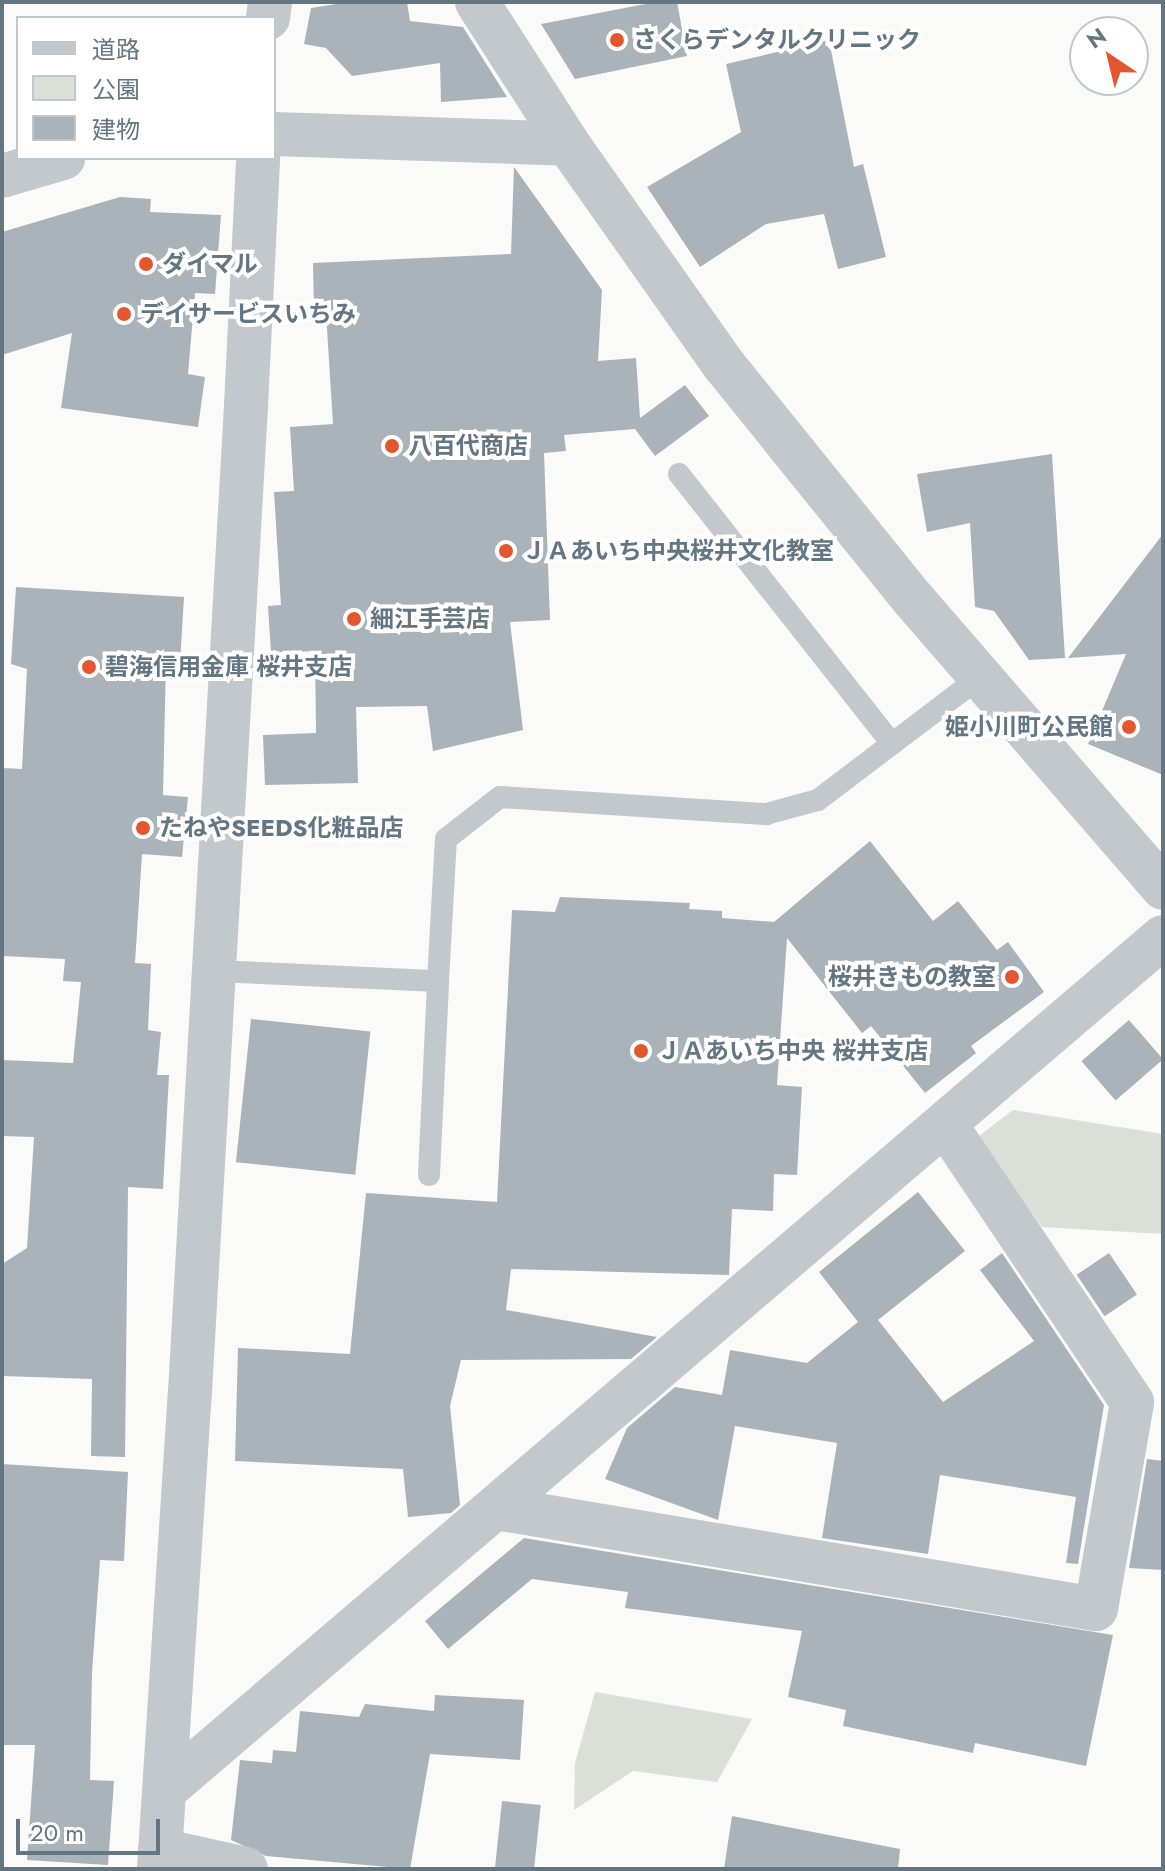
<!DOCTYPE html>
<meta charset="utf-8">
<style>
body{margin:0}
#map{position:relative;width:1165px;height:1871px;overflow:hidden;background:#fafaf8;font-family:Jost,"Noto Sans JP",sans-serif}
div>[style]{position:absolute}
.green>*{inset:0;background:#dadfd7}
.building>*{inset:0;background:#aab3b9;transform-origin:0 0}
.service>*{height:22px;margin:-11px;padding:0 11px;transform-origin:11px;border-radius:11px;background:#c3c8cc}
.minor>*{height:44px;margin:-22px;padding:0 22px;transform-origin:22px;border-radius:22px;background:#c3c8cc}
.tertiary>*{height:44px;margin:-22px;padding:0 22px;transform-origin:22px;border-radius:22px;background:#c3c8cc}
.dots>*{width:22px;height:22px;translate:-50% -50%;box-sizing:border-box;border:4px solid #fff;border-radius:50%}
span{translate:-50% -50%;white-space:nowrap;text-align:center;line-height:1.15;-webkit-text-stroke:8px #fff;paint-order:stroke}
.poi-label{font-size:24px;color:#657683;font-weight:700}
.left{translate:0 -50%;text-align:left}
.right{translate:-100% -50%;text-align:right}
.frame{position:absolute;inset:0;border:4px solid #657683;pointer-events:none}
.legend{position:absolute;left:16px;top:16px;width:260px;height:144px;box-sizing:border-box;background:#fff;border:2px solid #c1c8cd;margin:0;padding:10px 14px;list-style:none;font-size:24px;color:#657683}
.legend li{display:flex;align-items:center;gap:16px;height:40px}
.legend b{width:40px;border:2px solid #c1c8cd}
.north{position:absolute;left:1069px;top:16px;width:80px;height:80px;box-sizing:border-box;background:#fff;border:2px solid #c1c8cd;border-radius:50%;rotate:325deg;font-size:22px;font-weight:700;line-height:32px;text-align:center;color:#657683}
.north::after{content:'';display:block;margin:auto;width:28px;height:36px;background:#e4572e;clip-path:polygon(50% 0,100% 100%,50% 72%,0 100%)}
.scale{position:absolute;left:16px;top:1819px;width:144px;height:36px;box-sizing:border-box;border:4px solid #657683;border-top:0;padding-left:10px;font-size:24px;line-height:28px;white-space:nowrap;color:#657683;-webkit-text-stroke:6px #fff;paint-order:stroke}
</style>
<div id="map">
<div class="green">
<div style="clip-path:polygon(1013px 1110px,1163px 1134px,1163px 1234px,1042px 1227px,975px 1139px)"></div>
<div style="clip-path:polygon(595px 1692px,752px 1719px,717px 1782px,633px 1771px,574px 1810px,575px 1763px)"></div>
</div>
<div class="building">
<div style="clip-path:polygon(349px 2px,407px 2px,410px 21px,463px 27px,507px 97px,441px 102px,440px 63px,352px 76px,326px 48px,304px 44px,311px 8px)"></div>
<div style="clip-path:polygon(656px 2px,677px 2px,687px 56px,575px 79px,541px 24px)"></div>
<div style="clip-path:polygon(829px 40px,854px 167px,863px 164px,886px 257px,838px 269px,824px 214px,766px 224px,700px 267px,647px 187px,741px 132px,726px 64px)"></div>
<div style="clip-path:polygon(514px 167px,602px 290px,598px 361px,636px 358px,640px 418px,685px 385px,709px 416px,655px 456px,635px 429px,564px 435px,566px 451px,544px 453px,550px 620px,510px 622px,523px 730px,433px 751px,427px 706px,356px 707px,358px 783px,265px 785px,263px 735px,316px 733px,315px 651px,271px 653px,268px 606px,281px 605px,274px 492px,294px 491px,290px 427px,333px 424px,326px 313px,314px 313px,313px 263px,511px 254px)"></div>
<div style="clip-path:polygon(120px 197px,151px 199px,150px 212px,221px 215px,215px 294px,195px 293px,188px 374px,205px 377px,198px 427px,61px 408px,72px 333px,2px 355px,2px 232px)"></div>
<div style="clip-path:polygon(1052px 454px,1065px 658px,1029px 660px,994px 611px,975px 607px,970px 523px,927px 532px,917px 474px)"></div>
<div style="clip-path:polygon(1163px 534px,1163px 775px,1088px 744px,1126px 654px,1068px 658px)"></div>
<div style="clip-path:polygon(16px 587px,184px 597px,180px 663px,166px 662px,163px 795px,188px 797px,182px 857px,142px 854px,135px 963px,151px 964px,148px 1030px,161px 1032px,157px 1075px,169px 1075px,163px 1189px,128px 1187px,125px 1457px,91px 1456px,92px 1379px,2px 1376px,2px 1264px,27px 1248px,34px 1137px,2px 1136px,2px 1060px,73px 1063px,81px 982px,63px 981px,65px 959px,2px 956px,2px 768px,22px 769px,27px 669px,11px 664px)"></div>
<div style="clip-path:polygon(870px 841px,933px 921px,958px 901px,997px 950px,1008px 942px,1044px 992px,971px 1046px,976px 1053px,925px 1093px,871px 1026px,862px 1033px,787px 938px,777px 1085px,802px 1087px,797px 1175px,774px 1174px,773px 1211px,732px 1209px,729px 1275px,511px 1269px,506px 1310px,657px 1337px,631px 1359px,461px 1360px,450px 1406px,460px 1505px,451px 1513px,408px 1517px,403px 1469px,235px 1461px,238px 1348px,350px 1354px,366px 1193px,497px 1202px,512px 910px,555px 912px,560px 897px,690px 903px,689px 909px,722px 911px,722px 918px,774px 922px)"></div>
<div style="left:251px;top:1019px;width:120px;height:144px;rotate:6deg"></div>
<div style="left:1129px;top:1020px;width:52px;height:63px;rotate:49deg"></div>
<div style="clip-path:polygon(918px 1192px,965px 1251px,878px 1320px,943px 1402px,1034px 1341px,980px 1270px,1002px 1253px,1104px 1405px,1078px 1564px,1066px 1563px,1076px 1497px,940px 1475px,928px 1554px,822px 1538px,837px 1443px,735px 1426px,718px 1520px,605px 1479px,627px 1428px,675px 1387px,722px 1395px,730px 1350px,807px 1363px,858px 1322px,819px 1272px)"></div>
<div style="left:1109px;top:1253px;width:50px;height:39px;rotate:56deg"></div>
<div style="clip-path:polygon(1147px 1459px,1163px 1461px,1163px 1570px,1129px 1568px)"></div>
<div style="clip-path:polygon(2px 1464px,128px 1472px,124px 1561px,100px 1560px,92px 1673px,90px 1780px,114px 1781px,108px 1865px,27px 1860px,35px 1745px,2px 1745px)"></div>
<div style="clip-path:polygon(524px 1538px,1113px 1635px,1086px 1766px,975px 1743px,973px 1753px,843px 1726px,846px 1710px,788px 1697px,802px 1631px,625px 1608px,628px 1592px,532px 1579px,448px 1649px,425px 1621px)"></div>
<div style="clip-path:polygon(435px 1695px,524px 1700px,520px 1760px,430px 1754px,410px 1869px,266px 1856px,231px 1840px,240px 1760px,272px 1763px,273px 1750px,296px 1752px,300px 1711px,359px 1717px,365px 1704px,434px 1711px)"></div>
<div style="left:502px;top:1801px;width:39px;height:68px;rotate:6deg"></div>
<div style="clip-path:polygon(732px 1816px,900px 1849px,898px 1869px,724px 1869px)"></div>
</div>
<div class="service">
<div style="left:679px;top:474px;width:344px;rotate:51.7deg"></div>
<div style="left:215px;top:971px;width:223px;rotate:2.6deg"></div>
<div style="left:438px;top:981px;width:142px;rotate:-86.8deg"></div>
<div style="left:446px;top:839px;width:68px;rotate:-37.9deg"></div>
<div style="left:500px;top:797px;width:267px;rotate:3.7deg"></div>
<div style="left:766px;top:814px;width:54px;rotate:-15.1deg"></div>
<div style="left:818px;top:800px;width:202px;rotate:-37.2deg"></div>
<div style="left:429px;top:1175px;width:194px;rotate:-87.3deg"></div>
</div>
<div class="minor">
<div style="left:477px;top:2px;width:169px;rotate:57.3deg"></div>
<div style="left:190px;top:1392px;width:988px;rotate:-86.75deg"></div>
<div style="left:496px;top:1508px;width:608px;rotate:9.56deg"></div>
<div style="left:1096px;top:1609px;width:210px;rotate:-80.1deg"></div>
<div style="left:1132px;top:1402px;width:335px;rotate:-123.9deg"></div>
<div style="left:166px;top:1789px;width:1311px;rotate:-40.52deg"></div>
<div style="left:160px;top:1850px;width:88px;rotate:12.5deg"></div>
</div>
<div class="tertiary">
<div style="left:268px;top:18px;width:16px;rotate:-83deg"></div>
<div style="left:274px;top:134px;width:294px;rotate:1.9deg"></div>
<div style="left:568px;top:144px;width:271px;rotate:54.8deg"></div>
<div style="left:724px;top:365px;width:301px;rotate:51.1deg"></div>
<div style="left:913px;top:599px;width:382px;rotate:49.1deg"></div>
<div style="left:2px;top:176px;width:64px;rotate:-16.4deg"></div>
<div style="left:246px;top:406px;width:248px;rotate:-87.2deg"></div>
<div style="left:159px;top:1869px;width:478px;rotate:-86.3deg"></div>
</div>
<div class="dots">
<div style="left:617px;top:40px;background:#e4572e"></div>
<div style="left:146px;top:264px;background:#e4572e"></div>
<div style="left:124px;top:314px;background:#e4572e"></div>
<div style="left:392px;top:446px;background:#e4572e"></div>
<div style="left:506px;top:551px;background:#e4572e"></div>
<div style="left:354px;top:619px;background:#e4572e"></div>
<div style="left:89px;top:667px;background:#e4572e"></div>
<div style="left:1129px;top:727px;background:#e4572e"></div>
<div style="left:143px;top:828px;background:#e4572e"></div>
<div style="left:1012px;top:977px;background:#e4572e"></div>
<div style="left:641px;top:1051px;background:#e4572e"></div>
</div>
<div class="poi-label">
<span class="left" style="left:633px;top:40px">さくらデンタルクリニック</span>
<span class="left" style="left:162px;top:264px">ダイマル</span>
<span class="left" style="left:140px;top:314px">デイサービスいちみ</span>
<span class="left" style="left:408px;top:446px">八百代商店</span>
<span class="left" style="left:522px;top:551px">ＪＡあいち中央桜井文化教室</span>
<span class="left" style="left:370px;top:619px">細江手芸店</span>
<span class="left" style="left:105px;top:667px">碧海信用金庫 桜井支店</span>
<span class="right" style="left:1113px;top:727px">姫小川町公民館</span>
<span class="left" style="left:159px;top:828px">たねやSEEDS化粧品店</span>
<span class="right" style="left:996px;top:977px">桜井きもの教室</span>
<span class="left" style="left:657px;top:1051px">ＪＡあいち中央 桜井支店</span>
</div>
<div class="frame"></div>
<ul class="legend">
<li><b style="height:10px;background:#c3c8cc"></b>道路</li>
<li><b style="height:22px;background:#dadfd7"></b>公園</li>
<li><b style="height:22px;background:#aab3b9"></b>建物</li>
</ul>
<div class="north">N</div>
<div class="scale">20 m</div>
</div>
